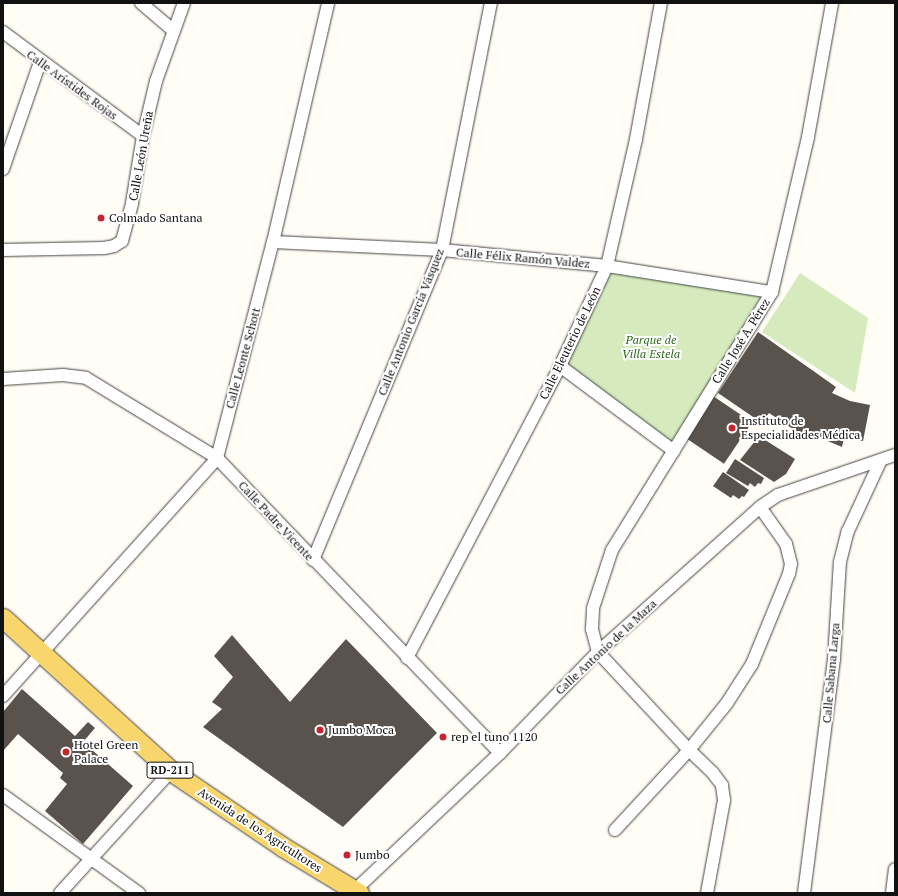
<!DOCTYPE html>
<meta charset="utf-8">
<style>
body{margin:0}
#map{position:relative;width:898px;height:896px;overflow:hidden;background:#fffdf5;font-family:"PT Serif",serif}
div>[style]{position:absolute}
.green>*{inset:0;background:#d5ebbd}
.building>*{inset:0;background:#5a524d;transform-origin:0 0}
.roads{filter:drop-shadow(0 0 1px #444) drop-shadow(0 0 1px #444)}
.street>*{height:12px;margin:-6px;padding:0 6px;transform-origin:6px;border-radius:6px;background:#fff}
.primary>*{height:19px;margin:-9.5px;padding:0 9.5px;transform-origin:9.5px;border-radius:9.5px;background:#f9d66b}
.dots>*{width:11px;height:11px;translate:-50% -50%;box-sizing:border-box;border:2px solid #fff;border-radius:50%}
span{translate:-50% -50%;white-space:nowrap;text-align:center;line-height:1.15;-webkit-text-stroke:4px #fff;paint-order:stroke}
.shield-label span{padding:1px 3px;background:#fff;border:1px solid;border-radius:3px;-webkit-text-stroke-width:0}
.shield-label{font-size:11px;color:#111;font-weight:700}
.street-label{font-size:12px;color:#111}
.poi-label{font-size:12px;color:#111}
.left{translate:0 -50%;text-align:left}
.park-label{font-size:12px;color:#2f6b1f;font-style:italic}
.frame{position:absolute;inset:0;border:4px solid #111;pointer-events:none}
</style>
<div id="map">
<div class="green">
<div style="clip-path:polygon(609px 270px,761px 296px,672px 445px,560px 366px)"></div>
<div style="clip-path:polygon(800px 273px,868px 318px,855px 393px,762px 332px)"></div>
</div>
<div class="building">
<div style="clip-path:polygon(758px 332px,836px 387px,832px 393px,850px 401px,870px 405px,863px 441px,844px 438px,842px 447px,804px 431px,802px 435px,769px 413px,762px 423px,718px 393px)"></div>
<div style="left:713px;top:396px;width:47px;height:50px;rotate:34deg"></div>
<div style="clip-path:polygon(759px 436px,795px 459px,786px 474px,774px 482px,740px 460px)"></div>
<div style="clip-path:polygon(735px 459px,764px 478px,761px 484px,758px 483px,755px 487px,750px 483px,748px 486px,726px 473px)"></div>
<div style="clip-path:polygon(723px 472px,749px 490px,744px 497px,742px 496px,739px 499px,733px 495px,731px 498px,713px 486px)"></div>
<div style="clip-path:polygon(232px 635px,290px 702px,346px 639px,437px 733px,343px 827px,203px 727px,222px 709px,212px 702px,233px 677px,214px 656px)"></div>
<div style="clip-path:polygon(22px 689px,75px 736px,88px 722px,95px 728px,83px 742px,133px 786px,83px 844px,45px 811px,67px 784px,60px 778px,63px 773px,18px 734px,3px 751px,3px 712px)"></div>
</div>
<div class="roads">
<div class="street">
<div style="left:141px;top:3px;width:43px;rotate:40.3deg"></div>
<div style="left:3px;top:32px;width:174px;rotate:36.6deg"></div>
<div style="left:3px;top:169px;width:113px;rotate:-70.9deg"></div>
<div style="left:273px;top:242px;width:169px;rotate:2.7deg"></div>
<div style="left:442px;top:250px;width:166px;rotate:5.5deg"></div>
<div style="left:607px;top:266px;width:167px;rotate:9deg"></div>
<div style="left:3px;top:250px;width:101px;rotate:-1.1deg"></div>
<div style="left:104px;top:248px;width:10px;rotate:-11deg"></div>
<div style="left:114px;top:246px;width:9px;rotate:-32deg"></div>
<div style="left:122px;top:241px;width:39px;rotate:-75deg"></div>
<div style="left:132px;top:203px;width:68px;rotate:-80.7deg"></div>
<div style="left:143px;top:136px;width:57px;rotate:-76.7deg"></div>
<div style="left:156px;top:81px;width:83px;rotate:-70.3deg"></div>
<div style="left:560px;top:366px;width:142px;rotate:36.7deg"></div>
<div style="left:3px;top:379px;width:60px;rotate:-3.8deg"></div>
<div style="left:63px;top:375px;width:23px;rotate:7deg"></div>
<div style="left:86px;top:378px;width:153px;rotate:31.4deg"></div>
<div style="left:217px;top:458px;width:409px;rotate:46.2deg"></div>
<div style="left:313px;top:560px;width:336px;rotate:-67.4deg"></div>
<div style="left:442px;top:250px;width:252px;rotate:-78.8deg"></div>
<div style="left:407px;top:658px;width:330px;rotate:-62.3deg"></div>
<div style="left:560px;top:366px;width:110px;rotate:-64.8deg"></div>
<div style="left:607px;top:266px;width:130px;rotate:-77.1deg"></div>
<div style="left:636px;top:139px;width:138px;rotate:-79.6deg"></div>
<div style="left:3px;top:696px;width:320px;rotate:-48deg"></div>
<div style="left:217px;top:458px;width:223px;rotate:-75.5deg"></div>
<div style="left:273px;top:242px;width:245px;rotate:-77deg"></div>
<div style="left:3px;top:795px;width:168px;rotate:35.8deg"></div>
<div style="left:615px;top:830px;width:109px;rotate:-47.2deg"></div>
<div style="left:689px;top:750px;width:60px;rotate:-51deg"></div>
<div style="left:727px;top:703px;width:46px;rotate:-57.3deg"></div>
<div style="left:752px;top:664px;width:97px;rotate:-67.7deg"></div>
<div style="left:789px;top:574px;width:10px;rotate:-79deg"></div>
<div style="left:791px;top:564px;width:21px;rotate:-104deg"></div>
<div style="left:786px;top:544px;width:45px;rotate:-125.1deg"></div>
<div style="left:60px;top:893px;width:165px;rotate:-47.7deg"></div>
<div style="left:352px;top:893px;width:204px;rotate:-43.4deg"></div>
<div style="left:500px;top:753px;width:141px;rotate:-45.9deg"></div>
<div style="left:598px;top:652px;width:217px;rotate:-41.8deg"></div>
<div style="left:760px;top:507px;width:22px;rotate:-34deg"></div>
<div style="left:778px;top:495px;width:124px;rotate:-18.9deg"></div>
<div style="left:707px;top:893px;width:95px;rotate:-79.6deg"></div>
<div style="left:724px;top:800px;width:15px;rotate:-98deg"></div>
<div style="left:722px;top:785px;width:15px;rotate:-127deg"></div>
<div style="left:713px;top:773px;width:33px;rotate:-136deg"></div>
<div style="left:689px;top:750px;width:134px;rotate:-132.9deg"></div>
<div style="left:598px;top:652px;width:24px;rotate:-105deg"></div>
<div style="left:592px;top:629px;width:21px;rotate:-87deg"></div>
<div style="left:593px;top:608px;width:61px;rotate:-71.9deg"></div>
<div style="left:612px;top:550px;width:304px;rotate:-58.2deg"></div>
<div style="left:772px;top:292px;width:159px;rotate:-76.9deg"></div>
<div style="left:808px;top:137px;width:136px;rotate:-79.8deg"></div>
<div style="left:804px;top:893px;width:236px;rotate:-82.7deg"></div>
<div style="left:834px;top:659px;width:97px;rotate:-86.5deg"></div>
<div style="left:840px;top:562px;width:32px;rotate:-76deg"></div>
<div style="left:848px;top:531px;width:78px;rotate:-65.1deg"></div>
<div style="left:892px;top:893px;width:24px;rotate:-83deg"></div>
</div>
<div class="primary">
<div style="left:3px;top:618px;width:227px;rotate:42.3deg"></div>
<div style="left:171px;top:771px;width:135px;rotate:34.2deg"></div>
<div style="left:283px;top:847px;width:89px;rotate:31.2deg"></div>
</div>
</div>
<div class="dots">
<div style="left:101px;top:218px;background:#c4262e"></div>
<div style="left:732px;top:428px;background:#c4262e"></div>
<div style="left:320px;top:730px;background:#c4262e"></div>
<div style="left:443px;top:737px;background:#c4262e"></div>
<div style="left:66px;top:752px;background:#c4262e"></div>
<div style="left:347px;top:855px;background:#c4262e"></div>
</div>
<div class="shield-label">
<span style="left:170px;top:770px">RD-211</span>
</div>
<div class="street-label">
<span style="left:72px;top:85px;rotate:36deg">Calle Arístides Rojas</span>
<span style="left:141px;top:156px;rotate:-80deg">Calle León Ureña</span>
<span style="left:523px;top:258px;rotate:5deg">Calle Félix Ramón Valdez</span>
<span style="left:411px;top:322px;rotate:-68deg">Calle Antonio García Vásquez</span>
<span style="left:741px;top:341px;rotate:-58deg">Calle José A. Pérez</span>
<span style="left:570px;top:343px;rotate:-64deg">Calle Eleuterio de León</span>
<span style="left:243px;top:358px;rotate:-75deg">Calle Leonte Schott</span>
<span style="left:276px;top:521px;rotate:47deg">Calle Padre Vicente</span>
<span style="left:606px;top:647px;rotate:-43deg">Calle Antonio de la Maza</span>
<span style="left:831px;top:673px;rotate:-85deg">Calle Sabana Larga</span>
<span style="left:260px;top:830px;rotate:33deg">Avenida de los Agricultores</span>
</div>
<div class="poi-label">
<span class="left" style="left:109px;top:218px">Colmado Santana</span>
<span class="left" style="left:741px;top:428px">Instituto de<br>Especialidades Médica</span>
<span class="left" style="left:328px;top:730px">Jumbo Moca</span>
<span class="left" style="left:451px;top:737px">rep el tuno 1120</span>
<span class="left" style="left:74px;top:752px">Hotel Green<br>Palace</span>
<span class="left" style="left:355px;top:855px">Jumbo</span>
</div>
<div class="park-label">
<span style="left:651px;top:347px">Parque de<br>Villa Estela</span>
</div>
<div class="frame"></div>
</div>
